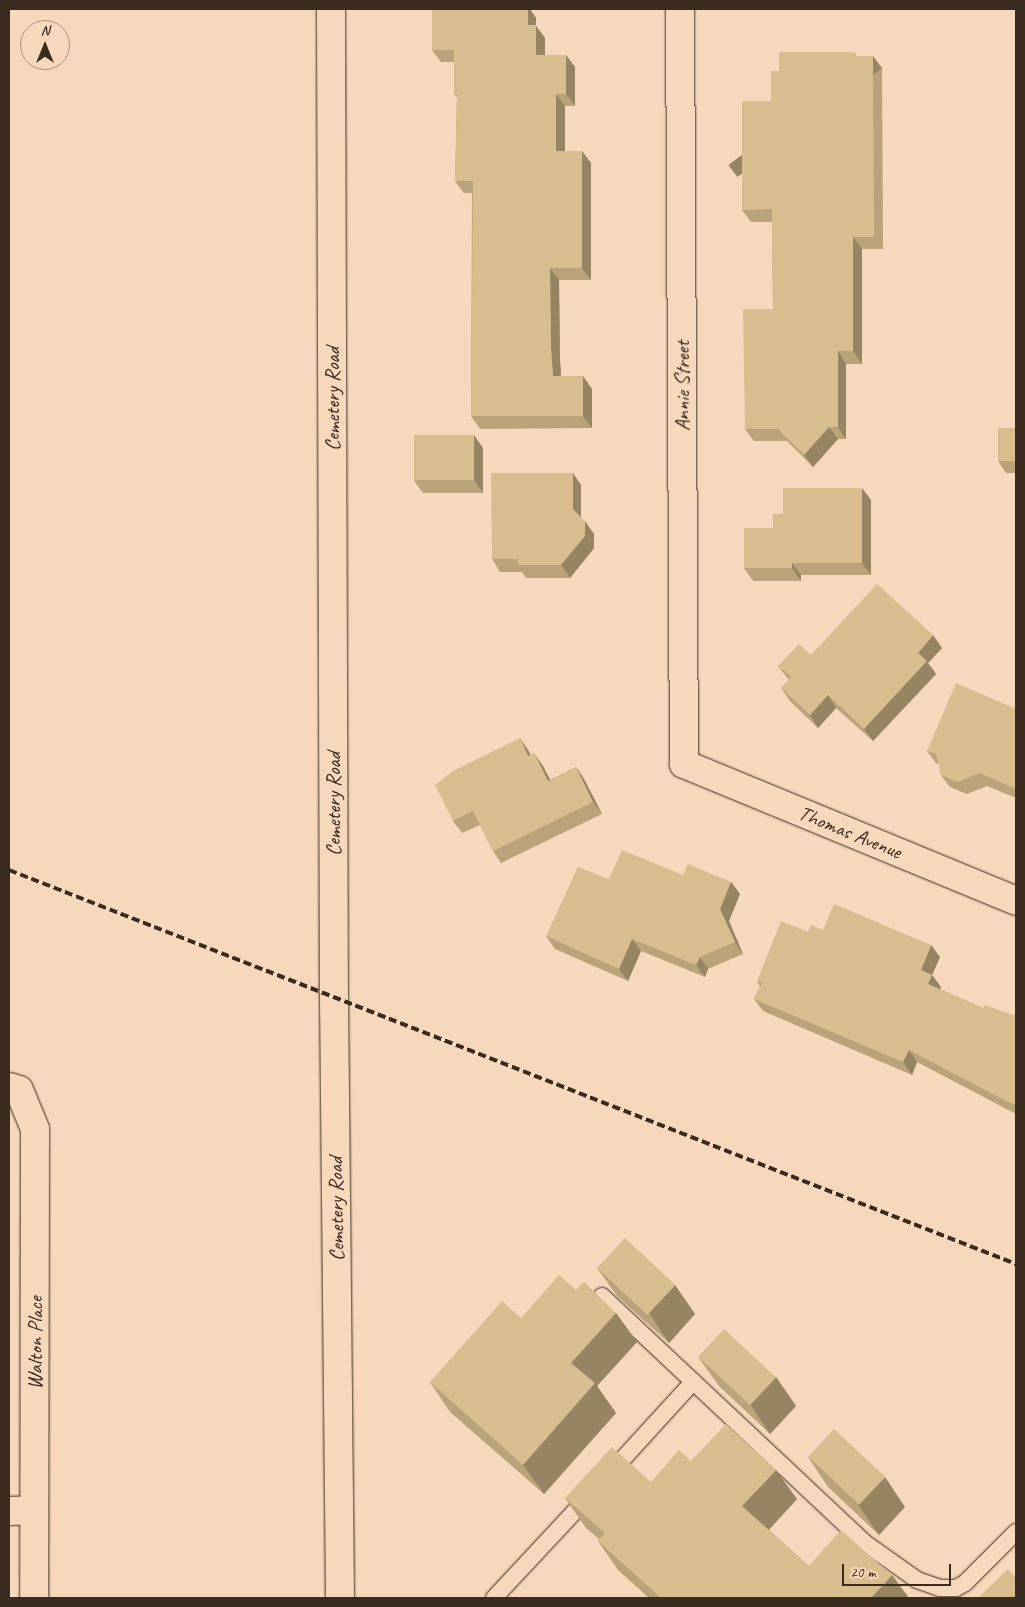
<!DOCTYPE html>
<style>
body{margin:0}
#map{position:relative;width:1025px;height:1607px;overflow:hidden;background:#f6d8bc;font-family:Caveat,sans-serif}
div>[style]{position:absolute}
.roads{filter:drop-shadow(0 0 1px #3b2a1e) drop-shadow(0 0 1px #3b2a1e)}
.lane>*{height:16px;margin:-8px;padding:0 8px;transform-origin:8px;border-radius:8px;background:#f6d8bc}
.street>*{height:28px;margin:-14px;padding:0 14px;transform-origin:14px;border-radius:14px;background:#f6d8bc}
.rail>*{height:4px;margin-top:-2px;transform-origin:0;background:repeating-linear-gradient(90deg,#3b2a1e 0 8px,transparent 0 12px)}
.wall>*{inset:0;background:#baa37a}
.shaded-wall>*{inset:0;background:#978463;transform-origin:0 0}
.building>*{inset:0;background:#d8bd8e;transform-origin:0 0}
span{translate:-50% -50%;white-space:nowrap;text-align:center;line-height:1.15;-webkit-text-stroke:4px #f6d8bc;paint-order:stroke}
.street-label{font-size:21px;color:#3b2a1e}
.frame{position:absolute;inset:0;border:10px solid #3b2a1e;pointer-events:none}
.north{position:absolute;left:20px;top:20px;width:50px;height:50px;box-sizing:border-box;background:#f6d8bc;border:1px solid #ab927d;border-radius:50%;rotate:0deg;font-size:14px;font-weight:700;line-height:20px;text-align:center;color:#3b2a1e}
.north::after{content:'';display:block;margin:auto;width:18px;height:22px;background:#3b2a1e;clip-path:polygon(50% 0,100% 100%,50% 72%,0 100%)}
.scale{position:absolute;left:842px;top:1564px;width:109px;height:22px;box-sizing:border-box;border:2px solid #3b2a1e;border-top:0;padding-left:6px;font-size:15px;line-height:18px;white-space:nowrap;color:#3b2a1e;-webkit-text-stroke:4px #f6d8bc;paint-order:stroke}
</style>
<div id="map">
<div class="roads">
<div class="lane">
<div style="left:602px;top:1296px;width:361px;rotate:43.2deg"></div>
<div style="left:865px;top:1543px;width:64px;rotate:35.4deg"></div>
<div style="left:917px;top:1580px;width:24px;rotate:19deg"></div>
<div style="left:940px;top:1588px;width:16px"></div>
<div style="left:956px;top:1588px;width:10px;rotate:-29deg"></div>
<div style="left:965px;top:1583px;width:72px;rotate:-45deg"></div>
<div style="left:609px;top:1474px;width:125px;rotate:-47.6deg"></div>
<div style="left:494px;top:1598px;width:139px;rotate:-47deg"></div>
</div>
<div class="street">
<div style="left:331px;top:9px;width:988px;rotate:89.83deg"></div>
<div style="left:334px;top:997px;width:601px;rotate:89.43deg"></div>
<div style="left:680px;top:9px;width:755px;rotate:89.7deg"></div>
<div style="left:684px;top:764px;width:359px;rotate:22.4deg"></div>
<div style="left:9px;top:1087px;width:10px;rotate:17deg"></div>
<div style="left:19px;top:1090px;width:42px;rotate:67.7deg"></div>
<div style="left:35px;top:1129px;width:469px;rotate:90.1deg"></div>
<div style="left:9px;top:1511px;width:25px;rotate:-2deg"></div>
</div>
</div>
<div class="rail">
<div style="left:9px;top:870px;width:1081px;rotate:21.37deg"></div>
</div>
<div class="wall">
<div style="clip-path:polygon(432px 9px,530px 9px,536px 18px,536px 26px,545px 38px,545px 55px,575px 67px,575px 106px,565px 106px,565px 151px,591px 163px,591px 280px,559px 280px,560px 360px,561px 376px,592px 389px,592px 428px,480px 429px,471px 416px,472px 193px,464px 193px,455px 181px,457px 97px,454px 94px,454px 62px,441px 62px,432px 50px)"></div>
<div style="clip-path:polygon(854px 52px,856px 56px,882px 68px,883px 249px,862px 249px,862px 364px,846px 364px,846px 439px,838px 439px,813px 467px,787px 441px,754px 441px,745px 429px,773px 309px,772px 222px,751px 222px,742px 210px,779px 71px)"></div>
<div style="clip-path:polygon(1016px 428px,1016px 473px,1006px 473px,998px 461px)"></div>
<div style="clip-path:polygon(483px 448px,483px 493px,423px 493px,414px 481px)"></div>
<div style="clip-path:polygon(581px 485px,581px 518px,594px 534px,594px 548px,570px 578px,526px 578px,522px 572px,500px 572px,492px 559px)"></div>
<div style="clip-path:polygon(871px 500px,871px 575px,801px 575px,801px 581px,753px 581px,744px 568px,783px 514px)"></div>
<div style="clip-path:polygon(942px 648px,928px 663px,936px 674px,873px 741px,836px 708px,818px 728px,790px 701px,781px 688px,789px 680px,778px 666px,811px 655px)"></div>
<div style="clip-path:polygon(1016px 709px,1016px 798px,987px 786px,967px 794px,950px 787px,941px 775px,939px 764px,936px 763px,927px 751px)"></div>
<div style="clip-path:polygon(528px 750px,531px 755px,543px 766px,550px 780px,576px 767px,584px 779px,602px 814px,501px 863px,493px 851px,480px 825px,462px 833px,453px 821px)"></div>
<div style="clip-path:polygon(683px 875px,731px 882px,740px 894px,729px 921px,743px 954px,708px 969px,705px 977px,641px 951px,628px 981px,555px 949px,546px 936px)"></div>
<div style="clip-path:polygon(823px 930px,940px 957px,932px 975px,941px 987px,940px 989px,983px 1008px,1016px 1016px,1016px 1015px,1016px 1114px,917px 1062px,912px 1075px,763px 1011px,754px 999px,760px 986px,757px 981px,808px 932px)"></div>
<div style="clip-path:polygon(597px 1268px,675px 1285px,695px 1314px,669px 1343px,618px 1297px)"></div>
<div style="clip-path:polygon(576px 1290px,616px 1313px,637px 1342px,597px 1386px,616px 1413px,544px 1494px,450px 1412px,430px 1382px,521px 1318px)"></div>
<div style="clip-path:polygon(698px 1357px,776px 1377px,796px 1406px,770px 1434px,719px 1386px)"></div>
<div style="clip-path:polygon(808px 1457px,905px 1507px,879px 1535px,828px 1487px)"></div>
<div style="clip-path:polygon(691px 1461px,797px 1499px,769px 1530px,809px 1566px,909px 1598px,649px 1598px,618px 1570px,598px 1541px,599px 1539px,586px 1528px,565px 1498px,651px 1482px)"></div>
</div>
<div class="shaded-wall">
<div style="clip-path:polygon(528px 9px,530px 9px,536px 18px,536px 26px,545px 38px,545px 67px,536px 55px,528px 25px)"></div>
<div style="clip-path:polygon(566px 55px,575px 67px,575px 106px,566px 94px)"></div>
<div style="left:873px;top:56px;width:15px;height:181px;rotate:53deg"></div>
<div style="clip-path:polygon(556px 94px,565px 106px,565px 163px,556px 151px)"></div>
<div style="clip-path:polygon(582px 151px,591px 163px,591px 280px,582px 268px)"></div>
<div style="clip-path:polygon(853px 237px,862px 249px,862px 364px,853px 351px)"></div>
<div style="clip-path:polygon(550px 268px,559px 280px,560px 360px,562px 389px,553px 376px,551px 348px)"></div>
<div style="clip-path:polygon(838px 351px,846px 364px,846px 439px,838px 427px)"></div>
<div style="clip-path:polygon(583px 376px,592px 389px,592px 428px,583px 416px)"></div>
<div style="clip-path:polygon(829px 427px,838px 439px,813px 467px,804px 455px)"></div>
<div style="clip-path:polygon(474px 435px,483px 448px,483px 493px,474px 480px)"></div>
<div style="clip-path:polygon(573px 473px,581px 485px,581px 522px,573px 509px)"></div>
<div style="clip-path:polygon(862px 488px,871px 500px,871px 575px,862px 563px)"></div>
<div style="clip-path:polygon(585px 521px,594px 534px,594px 548px,570px 578px,561px 565px)"></div>
<div style="clip-path:polygon(792px 563px,801px 575px,801px 581px,792px 568px)"></div>
<div style="clip-path:polygon(933px 635px,942px 648px,928px 663px,936px 674px,873px 741px,864px 729px,918px 653px)"></div>
<div style="clip-path:polygon(828px 695px,836px 708px,818px 728px,810px 715px)"></div>
<div style="clip-path:polygon(520px 738px,528px 750px,537px 768px,528px 756px)"></div>
<div style="clip-path:polygon(534px 753px,543px 766px,557px 793px,548px 781px)"></div>
<div style="clip-path:polygon(576px 767px,584px 779px,602px 814px,593px 802px)"></div>
<div style="clip-path:polygon(731px 882px,740px 894px,729px 921px,743px 954px,735px 942px,720px 909px)"></div>
<div style="clip-path:polygon(632px 939px,641px 951px,628px 981px,619px 969px)"></div>
<div style="clip-path:polygon(931px 945px,940px 957px,932px 975px,941px 987px,937px 997px,928px 984px,921px 970px)"></div>
<div style="clip-path:polygon(700px 957px,708px 969px,705px 977px,696px 965px)"></div>
<div style="clip-path:polygon(909px 1050px,917px 1062px,912px 1075px,903px 1062px)"></div>
<div style="clip-path:polygon(675px 1285px,695px 1314px,669px 1343px,649px 1313px)"></div>
<div style="clip-path:polygon(616px 1313px,637px 1342px,597px 1386px,616px 1413px,544px 1494px,523px 1465px,571px 1363px)"></div>
<div style="clip-path:polygon(776px 1377px,796px 1406px,770px 1434px,750px 1404px)"></div>
<div style="clip-path:polygon(776px 1470px,797px 1499px,763px 1536px,742px 1506px)"></div>
<div style="clip-path:polygon(885px 1477px,905px 1507px,879px 1535px,858px 1505px)"></div>
<div style="clip-path:polygon(892px 1575px,909px 1598px,871px 1598px)"></div>
</div>
<div class="building">
<div style="clip-path:polygon(432px 9px,528px 9px,528px 25px,536px 25px,536px 55px,566px 55px,566px 94px,556px 94px,556px 151px,582px 151px,582px 268px,550px 268px,551px 348px,553px 376px,583px 376px,583px 416px,471px 416px,473px 181px,455px 181px,457px 94px,454px 94px,454px 50px,432px 50px)"></div>
<div style="clip-path:polygon(779px 52px,854px 52px,854px 56px,873px 56px,874px 237px,853px 237px,853px 351px,838px 351px,838px 427px,829px 427px,804px 455px,778px 429px,745px 429px,743px 309px,773px 309px,772px 209px,742px 210px,742px 101px,771px 101px,771px 71px,779px 71px)"></div>
<div style="left:998px;top:428px;width:18px;height:33px"></div>
<div style="left:474px;top:435px;width:45px;height:60px;rotate:90deg"></div>
<div style="clip-path:polygon(491px 473px,573px 473px,573px 509px,585px 521px,585px 536px,561px 565px,518px 565px,518px 559px,492px 559px)"></div>
<div style="clip-path:polygon(783px 488px,862px 488px,862px 563px,792px 563px,792px 568px,744px 568px,744px 528px,773px 528px,773px 514px,783px 514px)"></div>
<div style="clip-path:polygon(877px 584px,933px 635px,918px 653px,927px 661px,864px 729px,828px 695px,810px 715px,781px 688px,791px 677px,778px 666px,799px 644px,811px 655px)"></div>
<div style="clip-path:polygon(956px 683px,1016px 709px,1016px 789px,979px 773px,958px 782px,941px 775px,936px 754px,927px 751px)"></div>
<div style="clip-path:polygon(520px 738px,528px 756px,534px 753px,548px 781px,576px 767px,593px 802px,493px 851px,473px 811px,453px 821px,435px 785px,453px 771px)"></div>
<div style="clip-path:polygon(622px 850px,683px 875px,688px 864px,731px 882px,720px 909px,735px 942px,700px 957px,696px 965px,632px 939px,619px 969px,546px 936px,578px 867px,609px 879px)"></div>
<div style="clip-path:polygon(834px 904px,931px 945px,921px 970px,932px 975px,928px 984px,983px 1008px,985px 1005px,1016px 1016px,1016px 1015px,1016px 1105px,1006px 1101px,909px 1050px,903px 1062px,754px 999px,762px 983px,757px 981px,781px 921px,808px 932px,811px 925px,823px 930px)"></div>
<div style="left:625px;top:1238px;width:69px;height:41px;rotate:43deg"></div>
<div style="clip-path:polygon(559px 1275px,576px 1290px,584px 1282px,616px 1313px,571px 1363px,595px 1383px,523px 1465px,430px 1382px,502px 1301px,521px 1318px)"></div>
<div style="left:724px;top:1329px;width:71px;height:38px;rotate:43deg"></div>
<div style="clip-path:polygon(726px 1424px,776px 1470px,742px 1506px,809px 1566px,841px 1530px,892px 1575px,871px 1598px,661px 1598px,598px 1541px,605px 1533px,565px 1498px,612px 1447px,651px 1482px,679px 1450px,691px 1461px)"></div>
<div style="left:834px;top:1429px;width:70px;height:38px;rotate:43deg"></div>
<div style="clip-path:polygon(1008px 1569px,1016px 1578px,1016px 1598px,978px 1598px)"></div>
</div>
<div class="street-label">
<span style="left:682px;top:386px;rotate:-90deg">Annie Street</span>
<span style="left:332px;top:399px;rotate:-90deg">Cemetery Road</span>
<span style="left:333px;top:804px;rotate:-90deg">Cemetery Road</span>
<span style="left:850px;top:832px;rotate:22deg">Thomas Avenue</span>
<span style="left:336px;top:1209px;rotate:-91deg">Cemetery Road</span>
<span style="left:35px;top:1343px;rotate:-90deg">Walton Place</span>
</div>
<div class="frame"></div>
<div class="north">N</div>
<div class="scale">20 m</div>
</div>
